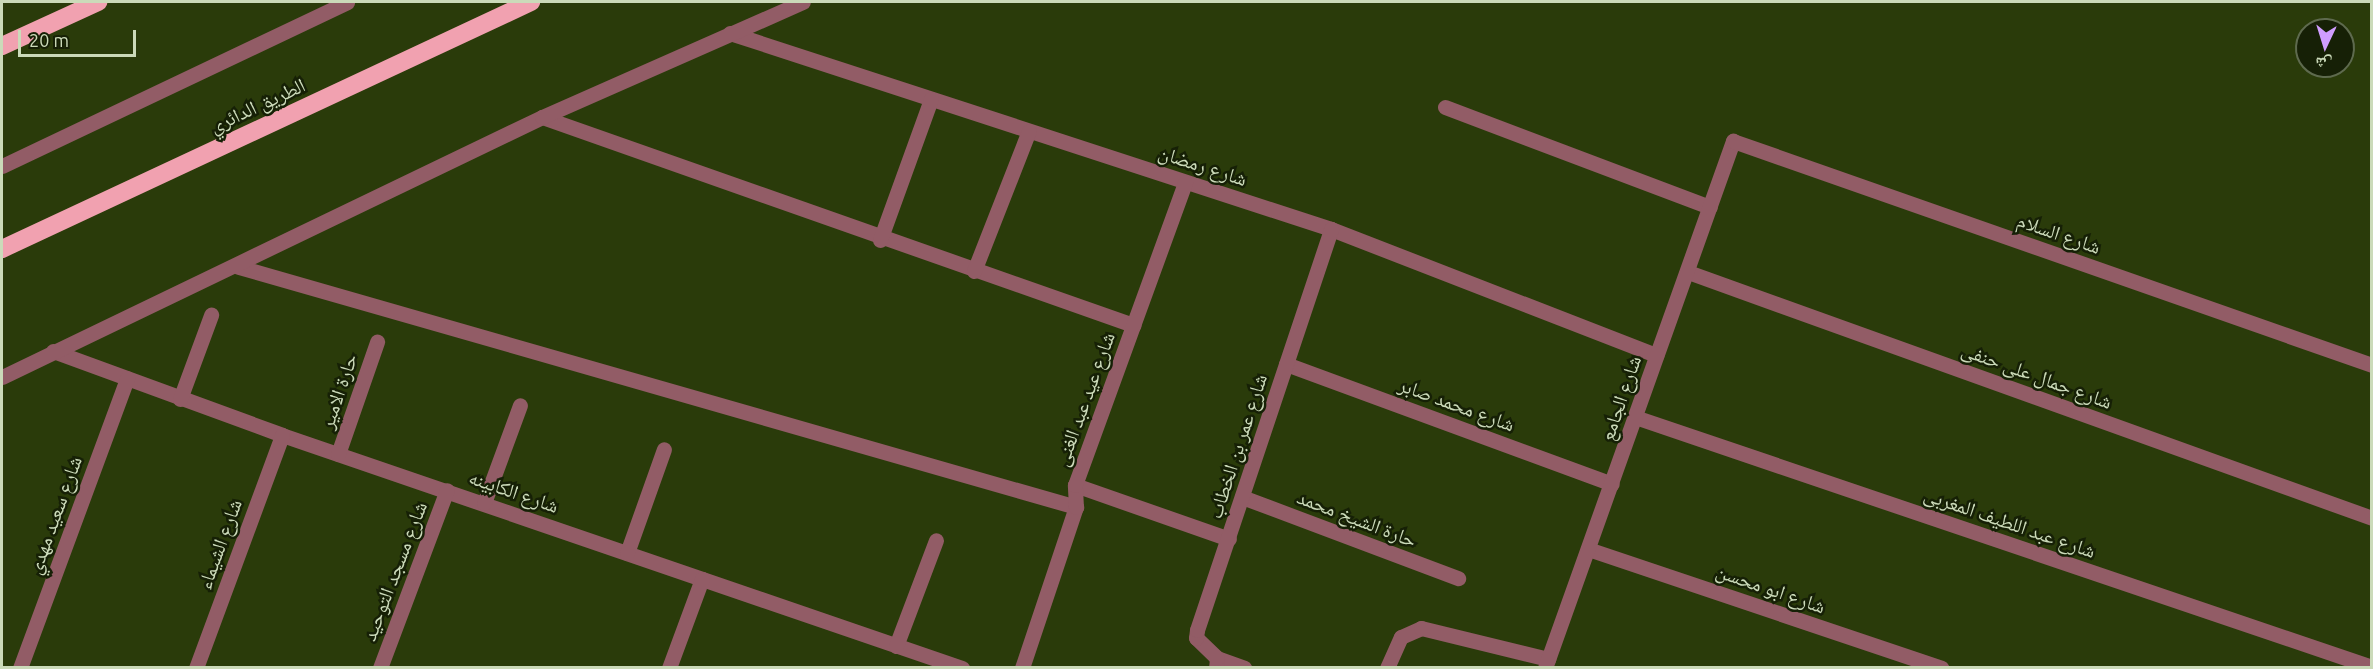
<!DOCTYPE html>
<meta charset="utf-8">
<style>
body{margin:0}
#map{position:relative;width:2373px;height:669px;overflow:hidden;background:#2a3b0a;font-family:Ubuntu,"Noto Naskh Arabic",sans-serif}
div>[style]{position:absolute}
.minor>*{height:15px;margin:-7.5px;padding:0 7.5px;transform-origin:7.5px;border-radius:7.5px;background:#925c66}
.highway>*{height:18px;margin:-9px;padding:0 9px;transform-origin:9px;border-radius:9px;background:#f1a1b0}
span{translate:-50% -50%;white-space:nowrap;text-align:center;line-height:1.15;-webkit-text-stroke:5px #162006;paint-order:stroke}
.street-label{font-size:20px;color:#cbdab9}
.frame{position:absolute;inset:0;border:3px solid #cbdab9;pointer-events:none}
.north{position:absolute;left:2295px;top:18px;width:60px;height:60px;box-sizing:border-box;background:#162006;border:2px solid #5e6a4e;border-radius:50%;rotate:184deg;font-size:16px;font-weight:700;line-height:24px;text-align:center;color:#cbdab9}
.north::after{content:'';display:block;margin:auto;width:21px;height:27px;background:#d09dff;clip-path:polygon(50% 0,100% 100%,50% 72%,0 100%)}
.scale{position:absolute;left:18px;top:30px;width:118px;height:27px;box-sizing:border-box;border:3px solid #cbdab9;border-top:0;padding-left:8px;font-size:18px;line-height:21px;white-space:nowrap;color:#cbdab9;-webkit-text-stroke:4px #162006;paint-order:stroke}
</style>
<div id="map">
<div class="minor">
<div style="left:730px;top:33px;width:632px;rotate:18.06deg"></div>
<div style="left:1331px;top:229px;width:349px;rotate:21.2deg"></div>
<div style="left:1445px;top:107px;width:283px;rotate:20.7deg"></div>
<div style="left:542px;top:117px;width:627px;rotate:19.39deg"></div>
<div style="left:2px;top:166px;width:382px;rotate:-25.4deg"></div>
<div style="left:880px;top:240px;width:150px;rotate:-70.1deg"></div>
<div style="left:239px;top:267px;width:871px;rotate:16deg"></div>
<div style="left:974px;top:271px;width:150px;rotate:-68.6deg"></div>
<div style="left:1688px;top:272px;width:727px;rotate:19.78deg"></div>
<div style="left:53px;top:351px;width:244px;rotate:20.1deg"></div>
<div style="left:282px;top:435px;width:719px;rotate:18.91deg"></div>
<div style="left:1286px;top:364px;width:347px;rotate:20.2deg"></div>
<div style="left:2px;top:377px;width:599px;rotate:-25.71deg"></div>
<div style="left:542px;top:117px;width:285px;rotate:-23.8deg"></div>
<div style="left:180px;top:399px;width:90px;rotate:-69.7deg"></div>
<div style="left:1635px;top:417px;width:778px;rotate:18.74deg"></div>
<div style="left:338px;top:454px;width:119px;rotate:-70.8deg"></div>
<div style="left:1075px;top:485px;width:163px;rotate:19.3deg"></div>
<div style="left:1242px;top:497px;width:231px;rotate:20.6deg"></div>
<div style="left:484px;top:503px;width:104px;rotate:-69.8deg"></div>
<div style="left:1588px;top:549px;width:373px;rotate:18.6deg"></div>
<div style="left:627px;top:553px;width:110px;rotate:-70.4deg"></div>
<div style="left:896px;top:646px;width:113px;rotate:-69.3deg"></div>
<div style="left:1217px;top:658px;width:29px;rotate:20deg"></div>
<div style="left:20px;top:668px;width:309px;rotate:-69.7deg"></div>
<div style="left:196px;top:668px;width:248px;rotate:-69.7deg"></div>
<div style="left:380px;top:668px;width:190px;rotate:-69.4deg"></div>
<div style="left:669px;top:668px;width:95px;rotate:-69.7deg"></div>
<div style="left:1022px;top:668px;width:170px;rotate:-71.5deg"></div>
<div style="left:1076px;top:507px;width:22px;rotate:-93deg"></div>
<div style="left:1075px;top:485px;width:322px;rotate:-70deg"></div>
<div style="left:1216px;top:668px;width:10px;rotate:-84deg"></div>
<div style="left:1217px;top:658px;width:29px;rotate:-136deg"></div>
<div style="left:1196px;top:638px;width:8px;rotate:-83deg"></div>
<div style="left:1197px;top:630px;width:423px;rotate:-71.5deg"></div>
<div style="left:1387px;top:668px;width:34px;rotate:-66deg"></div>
<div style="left:1401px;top:637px;width:22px;rotate:-24deg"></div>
<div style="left:1421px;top:628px;width:131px;rotate:13.7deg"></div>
<div style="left:1545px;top:668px;width:560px;rotate:-70.37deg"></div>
<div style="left:1733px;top:141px;width:677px;rotate:19.32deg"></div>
</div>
<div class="highway">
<div style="left:2px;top:46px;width:106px;rotate:-24.6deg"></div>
<div style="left:2px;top:249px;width:584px;rotate:-25.03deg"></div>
</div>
<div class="street-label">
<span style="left:257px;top:105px;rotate:-25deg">الطريق الدائري</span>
<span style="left:1203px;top:165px;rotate:18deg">شارع رمضان</span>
<span style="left:2059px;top:233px;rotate:19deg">شارع السلام</span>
<span style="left:2037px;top:375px;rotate:20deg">شارع جمال على حنفى</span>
<span style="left:338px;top:391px;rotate:-71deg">حارة الامير</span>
<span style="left:1620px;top:398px;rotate:-71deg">شارع الجامع</span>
<span style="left:1084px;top:399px;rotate:-70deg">شارع عيد عبد الغنى</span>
<span style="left:1457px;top:404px;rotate:20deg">شارع محمد صابر</span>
<span style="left:1237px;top:446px;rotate:-72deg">شارع عمر بن الخطاب</span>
<span style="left:514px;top:491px;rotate:19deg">شارع الكابينه</span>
<span style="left:54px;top:515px;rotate:-70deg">شارع سعيد مهدي</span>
<span style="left:1357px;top:518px;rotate:21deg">حارة الشيخ محمد</span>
<span style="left:2010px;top:522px;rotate:19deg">شارع عبد اللطيف المغربى</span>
<span style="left:219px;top:544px;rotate:-70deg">شارع الشيماء</span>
<span style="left:394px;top:571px;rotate:-69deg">شارع مسجد التوحيد</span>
<span style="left:1771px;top:588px;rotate:19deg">شارع ابو محسن</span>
</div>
<div class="frame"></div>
<div class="north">ش</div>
<div class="scale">20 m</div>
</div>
